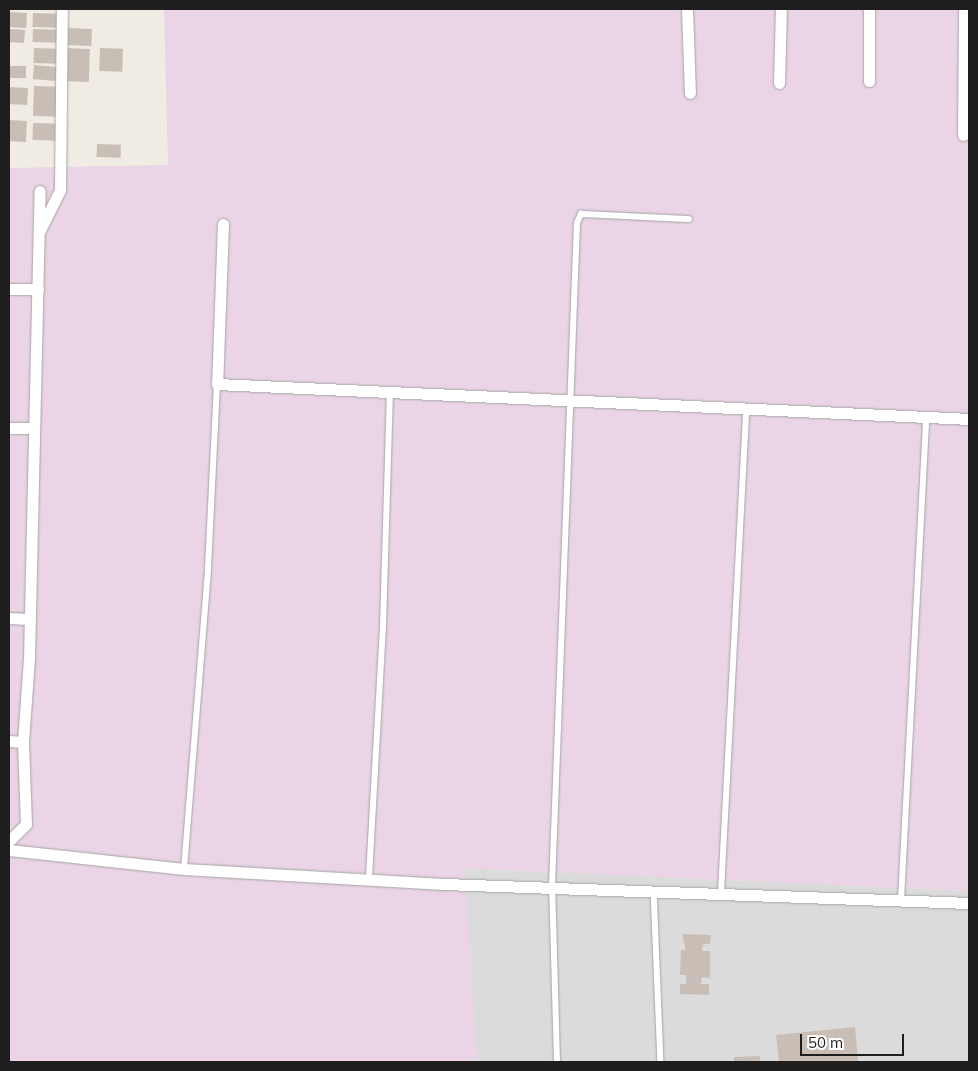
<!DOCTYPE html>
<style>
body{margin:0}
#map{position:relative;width:978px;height:1071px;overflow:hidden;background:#f0ece3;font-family:Mulish,sans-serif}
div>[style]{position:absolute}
.residential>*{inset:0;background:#dcdbdb}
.industrial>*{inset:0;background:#ead4e5}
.building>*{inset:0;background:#c8beb6;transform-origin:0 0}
.roads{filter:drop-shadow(0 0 1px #a5a5a5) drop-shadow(0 0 1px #a5a5a5)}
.lane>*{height:5.5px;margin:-2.75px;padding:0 2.75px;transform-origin:2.75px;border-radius:2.75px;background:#fff}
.street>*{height:11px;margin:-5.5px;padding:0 5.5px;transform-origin:5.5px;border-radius:5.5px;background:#fff}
span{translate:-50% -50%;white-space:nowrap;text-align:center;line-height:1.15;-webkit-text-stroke:5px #fff;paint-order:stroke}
.frame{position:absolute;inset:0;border:10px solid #1e1e1e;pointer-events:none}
.scale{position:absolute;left:800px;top:1034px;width:104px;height:22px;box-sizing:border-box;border:2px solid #1e1e1e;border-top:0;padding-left:6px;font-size:15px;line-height:18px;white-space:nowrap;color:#1e1e1e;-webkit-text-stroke:4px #fff;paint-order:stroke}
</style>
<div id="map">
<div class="residential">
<div style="clip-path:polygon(464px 868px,969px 891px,969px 1062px,477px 1062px)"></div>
</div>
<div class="industrial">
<div style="clip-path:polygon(164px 9px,969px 9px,969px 891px,465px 868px,477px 1062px,9px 1062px,9px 168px,168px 165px)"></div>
</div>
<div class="building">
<div style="left:9px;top:12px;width:18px;height:15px;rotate:3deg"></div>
<div style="left:33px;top:13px;width:24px;height:14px;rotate:2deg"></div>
<div style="left:66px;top:28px;width:26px;height:17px;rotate:2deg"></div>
<div style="left:9px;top:29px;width:16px;height:13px;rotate:4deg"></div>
<div style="left:33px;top:29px;width:24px;height:13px;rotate:2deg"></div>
<div style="left:34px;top:48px;width:23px;height:15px;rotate:2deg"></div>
<div style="left:64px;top:48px;width:26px;height:33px;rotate:2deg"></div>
<div style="left:100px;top:48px;width:23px;height:23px;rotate:2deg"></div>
<div style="left:34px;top:65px;width:23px;height:14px;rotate:5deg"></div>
<div style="left:9px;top:66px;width:17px;height:12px"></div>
<div style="left:34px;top:86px;width:24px;height:30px;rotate:2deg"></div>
<div style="left:9px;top:87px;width:19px;height:17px;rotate:3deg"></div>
<div style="left:9px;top:120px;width:18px;height:21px;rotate:3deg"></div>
<div style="left:33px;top:123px;width:25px;height:17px;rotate:2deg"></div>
<div style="left:97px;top:144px;width:24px;height:13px;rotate:2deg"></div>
<div style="clip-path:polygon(682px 934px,711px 935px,710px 944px,703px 944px,702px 951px,710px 951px,710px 978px,702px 977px,701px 984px,709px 984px,709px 995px,680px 994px,680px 984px,686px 984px,686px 975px,680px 975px,681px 950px,686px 950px)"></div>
<div style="clip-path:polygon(855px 1027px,858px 1061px,779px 1062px,776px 1035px)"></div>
<div style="clip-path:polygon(760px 1056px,760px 1062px,734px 1062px,734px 1057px)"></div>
</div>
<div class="roads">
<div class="lane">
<div style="left:184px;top:869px;width:302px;rotate:-85.4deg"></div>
<div style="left:208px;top:568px;width:184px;rotate:-87.2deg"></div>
<div style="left:369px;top:877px;width:251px;rotate:-86.8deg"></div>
<div style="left:383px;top:626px;width:232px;rotate:-88.3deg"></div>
<div style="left:654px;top:890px;width:172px;rotate:87.7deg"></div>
<div style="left:721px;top:892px;width:484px;rotate:-87deg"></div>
<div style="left:901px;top:900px;width:484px;rotate:-87deg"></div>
<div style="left:557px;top:1062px;width:176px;rotate:-91.6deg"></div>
<div style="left:552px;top:886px;width:663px;rotate:-87.84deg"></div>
<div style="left:577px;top:223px;width:10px;rotate:-66deg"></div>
<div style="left:581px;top:214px;width:108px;rotate:2.7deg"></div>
</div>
<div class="street">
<div style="left:687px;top:9px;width:84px;rotate:88deg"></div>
<div style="left:869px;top:9px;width:72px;rotate:90deg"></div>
<div style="left:779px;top:83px;width:74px;rotate:-88.5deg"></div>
<div style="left:963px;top:135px;width:126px;rotate:-89.5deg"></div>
<div style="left:223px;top:224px;width:160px;rotate:92.1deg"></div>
<div style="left:217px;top:384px;width:753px;rotate:2.66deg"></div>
<div style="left:40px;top:230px;width:45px;rotate:-63.4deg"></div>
<div style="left:60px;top:190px;width:181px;rotate:-89.4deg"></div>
<div style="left:9px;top:289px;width:29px"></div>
<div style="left:9px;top:428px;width:25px"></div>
<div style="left:9px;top:618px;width:20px;rotate:3deg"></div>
<div style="left:9px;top:741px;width:14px;rotate:4deg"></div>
<div style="left:9px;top:841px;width:24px;rotate:-45deg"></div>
<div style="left:26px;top:824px;width:82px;rotate:-92.1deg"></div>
<div style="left:23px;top:742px;width:84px;rotate:-85.9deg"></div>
<div style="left:29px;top:658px;width:467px;rotate:-88.7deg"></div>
<div style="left:9px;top:850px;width:176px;rotate:6.2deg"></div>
<div style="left:184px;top:869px;width:260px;rotate:3.3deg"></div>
<div style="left:444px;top:884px;width:525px;rotate:2.07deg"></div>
</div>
</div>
<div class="frame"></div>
<div class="scale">50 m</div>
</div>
